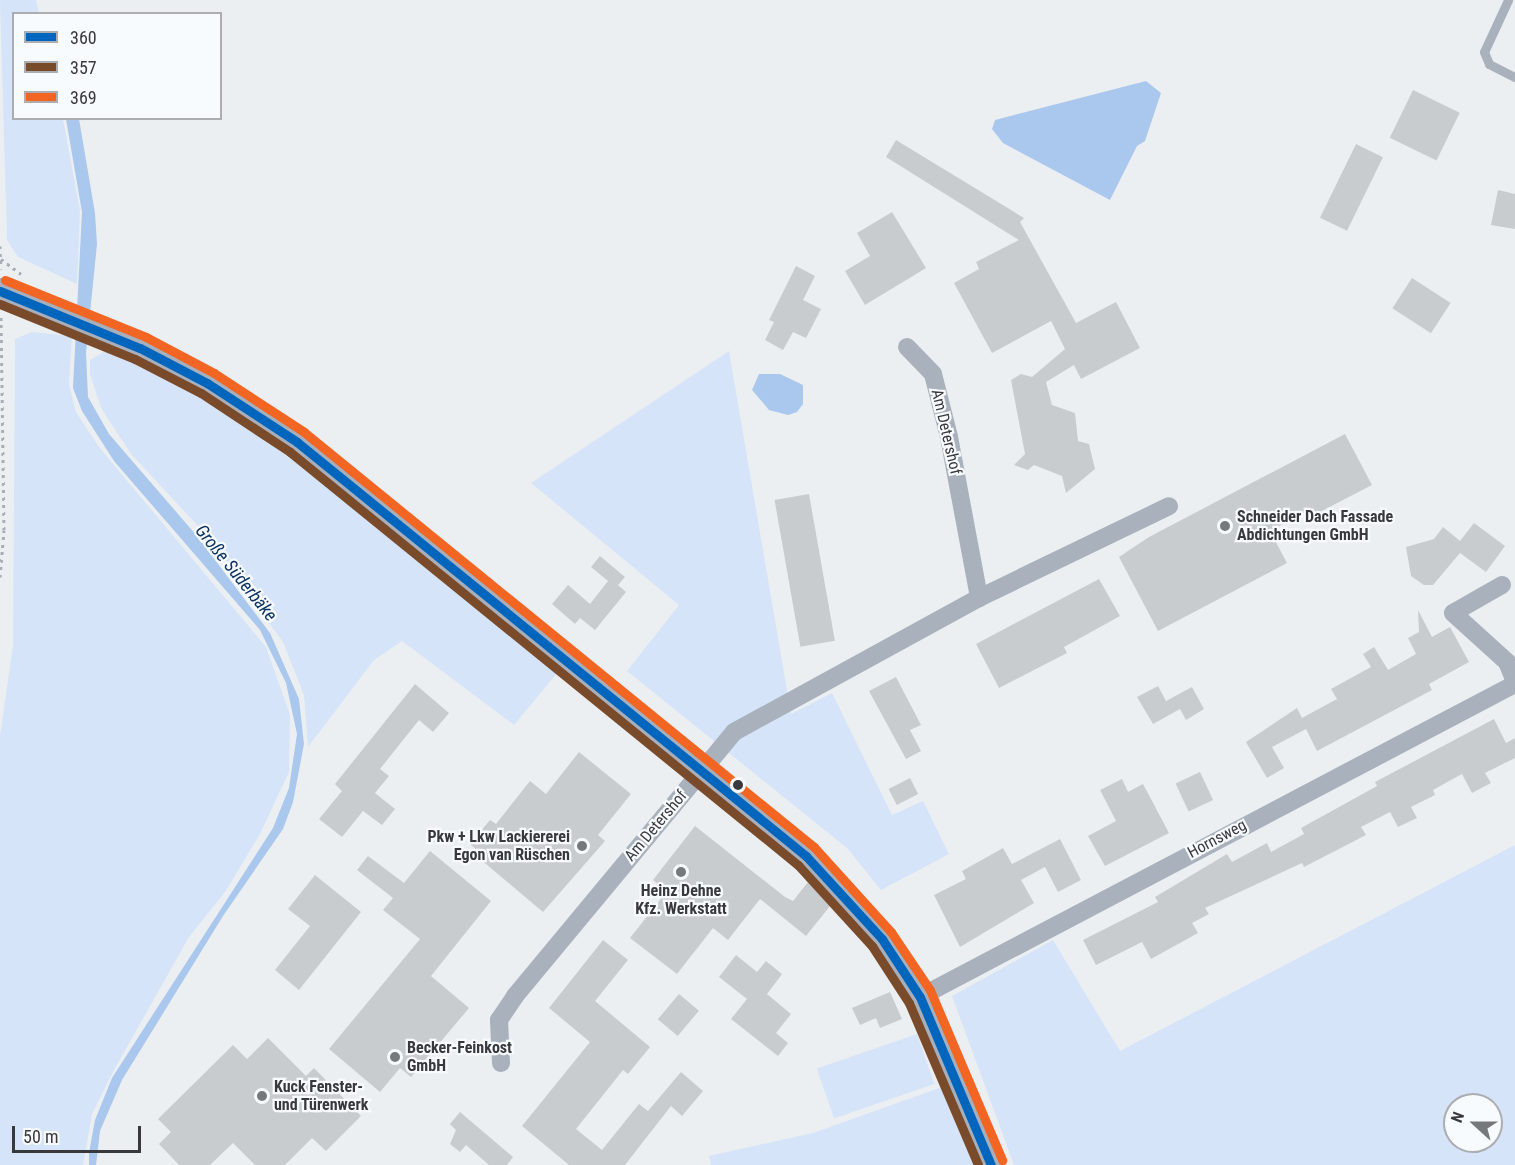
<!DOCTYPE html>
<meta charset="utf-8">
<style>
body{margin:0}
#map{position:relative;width:1515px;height:1165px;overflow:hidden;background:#eceff2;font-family:"Roboto Condensed",sans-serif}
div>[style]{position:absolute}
.green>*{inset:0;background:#d5e4f8;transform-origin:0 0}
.water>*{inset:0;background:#aac7ee}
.building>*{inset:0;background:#c9cccf;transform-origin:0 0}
.path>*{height:3px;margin-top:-1.5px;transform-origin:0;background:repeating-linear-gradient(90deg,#a7aeb5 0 3px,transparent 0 7.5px)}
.service>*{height:9px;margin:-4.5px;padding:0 4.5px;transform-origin:4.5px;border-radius:4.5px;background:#a8b1bc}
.minor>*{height:18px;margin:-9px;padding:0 9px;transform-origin:9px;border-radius:9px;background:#a8b1bc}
.secondary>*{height:27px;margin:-13.5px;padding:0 13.5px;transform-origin:13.5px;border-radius:13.5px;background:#a6afbb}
.bus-1>*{height:9px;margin:-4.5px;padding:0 4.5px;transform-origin:4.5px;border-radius:4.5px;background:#0065bd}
.bus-2>*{height:9px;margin:-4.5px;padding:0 4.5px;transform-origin:4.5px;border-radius:4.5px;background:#7a4b2a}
.bus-3>*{height:9px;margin:-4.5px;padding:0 4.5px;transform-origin:4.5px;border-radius:4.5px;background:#f26522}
.dots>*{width:16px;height:16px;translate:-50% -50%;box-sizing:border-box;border:3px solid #f8fbfe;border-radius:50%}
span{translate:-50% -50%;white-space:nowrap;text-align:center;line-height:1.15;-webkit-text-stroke:4.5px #f8fbfe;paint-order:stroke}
.street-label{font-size:16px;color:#37393c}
.poi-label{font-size:16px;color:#37393c;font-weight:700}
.left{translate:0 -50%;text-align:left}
.right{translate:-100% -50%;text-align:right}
.water-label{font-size:18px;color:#0a3363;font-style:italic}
.legend{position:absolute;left:12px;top:12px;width:210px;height:108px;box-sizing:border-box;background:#f8fbfe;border:2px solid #abadb0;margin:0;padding:8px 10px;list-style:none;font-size:18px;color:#37393c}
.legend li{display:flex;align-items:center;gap:12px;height:30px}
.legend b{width:30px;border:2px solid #abadb0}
.north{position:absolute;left:1443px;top:1093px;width:60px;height:60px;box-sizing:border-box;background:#f8fbfe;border:2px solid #abadb0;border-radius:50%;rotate:291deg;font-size:16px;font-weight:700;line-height:24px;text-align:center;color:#37393c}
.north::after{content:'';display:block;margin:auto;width:21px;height:27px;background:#76797c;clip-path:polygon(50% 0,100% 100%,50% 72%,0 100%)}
.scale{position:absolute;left:12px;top:1126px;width:129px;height:27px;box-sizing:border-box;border:3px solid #37393c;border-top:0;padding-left:8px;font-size:18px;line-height:21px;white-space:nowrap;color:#37393c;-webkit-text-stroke:4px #f8fbfe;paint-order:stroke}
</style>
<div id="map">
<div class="green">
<div style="clip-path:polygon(0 0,36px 0,39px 13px,14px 14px,14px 118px,63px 119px,80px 211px,77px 284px,18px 257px,7px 240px)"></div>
<div style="clip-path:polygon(32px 332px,72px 336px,69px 385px,76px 412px,99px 447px,266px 647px,290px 715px,289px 772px,260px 834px,225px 892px,189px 937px,114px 1070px,92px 1114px,83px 1165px,0 1165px,0 736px,13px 645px,15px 339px)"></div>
<div style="clip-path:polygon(110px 348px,226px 410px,290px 452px,558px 672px,514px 725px,402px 641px,374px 660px,308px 747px,304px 695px,283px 642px,200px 528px,131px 454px,101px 408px,90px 374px,90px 360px)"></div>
<div style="clip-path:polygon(729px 351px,791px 714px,832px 693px,892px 815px,923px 801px,949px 854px,881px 890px,847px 848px,627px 671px,679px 605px,531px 483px)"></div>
<div style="clip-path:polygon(evenodd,1515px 845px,1515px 1165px,1014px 1165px,952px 996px,1053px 940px,1120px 1051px,1515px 845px,1455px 1105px,1491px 1105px,1491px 1141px,1455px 1141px,1455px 1105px)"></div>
<div style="left:917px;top:1034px;width:53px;height:106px;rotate:71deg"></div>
<div style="clip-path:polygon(942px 1087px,974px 1165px,711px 1165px,709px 1156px,813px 1133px)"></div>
</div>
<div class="water">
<div style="clip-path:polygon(1146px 81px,1161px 93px,1145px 141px,1137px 146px,1110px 200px,1003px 143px,992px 129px,995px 120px)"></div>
<div style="clip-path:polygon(66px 119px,79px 119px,95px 213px,97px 244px,86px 353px,88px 397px,109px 434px,197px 536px,270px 633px,299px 699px,304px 744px,293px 802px,283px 829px,223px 916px,122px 1080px,100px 1131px,96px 1165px,89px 1165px,89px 1153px,95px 1120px,112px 1078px,273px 828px,289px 788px,297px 734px,286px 683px,260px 630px,114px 461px,82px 411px,73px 388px,82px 212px)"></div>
<div style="clip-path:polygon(759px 374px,780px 374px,803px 385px,803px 404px,797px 412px,788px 415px,769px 410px,752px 390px)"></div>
</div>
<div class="building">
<div style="left:1413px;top:90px;width:52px;height:53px;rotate:26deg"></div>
<div style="clip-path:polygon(896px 140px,1024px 218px,1020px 222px,1076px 323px,1116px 302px,1140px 348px,1081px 379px,1074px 365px,1046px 382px,1052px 405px,1075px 413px,1078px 441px,1089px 444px,1095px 469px,1066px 493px,1062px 476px,1034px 465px,1028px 470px,1014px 465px,1025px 454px,1011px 380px,1021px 374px,1032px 377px,1065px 349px,1051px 321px,992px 353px,954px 283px,979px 269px,976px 262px,1019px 240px,886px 157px)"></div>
<div style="left:1356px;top:144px;width:30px;height:82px;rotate:26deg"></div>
<div style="clip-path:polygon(1498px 190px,1515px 194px,1515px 229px,1491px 225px)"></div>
<div style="clip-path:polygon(892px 212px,926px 268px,865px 305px,845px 271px,870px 256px,857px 233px)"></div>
<div style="clip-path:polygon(796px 266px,815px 276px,803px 300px,821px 309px,806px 338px,793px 332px,783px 350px,765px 340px,774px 322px,769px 320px)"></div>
<div style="left:1412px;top:278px;width:46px;height:36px;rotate:33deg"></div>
<div style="clip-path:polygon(1345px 434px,1372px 485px,1316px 514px,1313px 508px,1270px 531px,1287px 563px,1158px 631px,1119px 557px,1149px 537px)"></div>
<div style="left:809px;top:494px;width:149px;height:35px;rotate:80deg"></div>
<div style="clip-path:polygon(1474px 523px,1505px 546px,1486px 572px,1460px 553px,1433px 585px,1424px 585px,1411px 576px,1406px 547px,1434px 539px,1443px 527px,1460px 541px)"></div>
<div style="clip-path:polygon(600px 556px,625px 577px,618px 585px,626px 592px,595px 630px,580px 618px,575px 624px,552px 604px,568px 585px,590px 604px,608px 581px,591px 567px)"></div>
<div style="clip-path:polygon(1099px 579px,1120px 616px,1064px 647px,1067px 653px,999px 688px,976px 644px)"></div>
<div style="clip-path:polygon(1418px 610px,1432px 637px,1450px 627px,1469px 662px,1429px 684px,1432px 690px,1317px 751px,1306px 729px,1272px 747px,1284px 768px,1267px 778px,1246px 742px,1297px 708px,1302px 718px,1337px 699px,1331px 689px,1371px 667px,1363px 654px,1374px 647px,1388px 670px,1416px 654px,1408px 638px,1419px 632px)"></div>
<div style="clip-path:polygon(896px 677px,921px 725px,910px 730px,921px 751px,906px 759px,869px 691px)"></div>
<div style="clip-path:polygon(415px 684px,449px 713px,433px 732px,419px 720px,380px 769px,389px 776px,375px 793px,395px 809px,382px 825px,363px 811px,342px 837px,319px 819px,342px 791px,335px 784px)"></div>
<div style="clip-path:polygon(1158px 686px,1166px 701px,1192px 687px,1204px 709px,1186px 720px,1180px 709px,1153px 724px,1137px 697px)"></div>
<div style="clip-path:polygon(1494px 719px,1506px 743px,1515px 738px,1515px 758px,1485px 773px,1491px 783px,1472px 793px,1462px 774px,1433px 790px,1435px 795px,1411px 807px,1417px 818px,1398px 827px,1390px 812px,1361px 827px,1366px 835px,1304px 867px,1302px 863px,1205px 908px,1209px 914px,1192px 923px,1198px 933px,1151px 959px,1142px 942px,1096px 965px,1083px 940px,1158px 902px,1155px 897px,1227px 854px,1232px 862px,1267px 843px,1271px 852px,1304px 834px,1301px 828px,1377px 786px,1375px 782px)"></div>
<div style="clip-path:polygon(579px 752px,631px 794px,598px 835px,605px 841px,543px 912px,473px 853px,477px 850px,470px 844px,490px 820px,496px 824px,530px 781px,546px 794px)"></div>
<div style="left:1200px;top:772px;width:31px;height:27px;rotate:65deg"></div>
<div style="left:910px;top:778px;width:18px;height:24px;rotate:63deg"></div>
<div style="clip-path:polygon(1122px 779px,1128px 792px,1143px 784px,1169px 833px,1105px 866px,1088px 836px,1116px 821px,1100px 790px)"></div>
<div style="clip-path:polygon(695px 826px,785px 897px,793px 901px,808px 882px,830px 906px,806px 936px,760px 899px,728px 940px,713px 928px,677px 974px,630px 938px,667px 891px,653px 880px)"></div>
<div style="clip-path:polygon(1060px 839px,1081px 880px,1058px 892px,1045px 867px,1021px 880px,1034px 903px,960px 947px,934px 895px,966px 879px,962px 871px,1003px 848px,1012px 864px)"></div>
<div style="clip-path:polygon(430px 851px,491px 901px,431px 976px,469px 1008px,411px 1077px,400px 1068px,380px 1092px,329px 1049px,420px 939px,383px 910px,393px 898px,357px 870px,368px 856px,404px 883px)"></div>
<div style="clip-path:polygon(315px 875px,361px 912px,299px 990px,275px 970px,310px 926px,288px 909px)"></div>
<div style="clip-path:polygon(603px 940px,628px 960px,595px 1001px,650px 1047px,628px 1074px,623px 1070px,576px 1129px,602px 1150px,639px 1104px,648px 1111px,681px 1072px,703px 1091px,682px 1116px,671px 1106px,625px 1165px,569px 1165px,522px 1126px,590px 1042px,549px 1008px)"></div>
<div style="clip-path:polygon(736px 955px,757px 972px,766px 961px,782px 974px,767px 994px,791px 1014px,776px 1033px,788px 1043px,778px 1056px,731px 1019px,747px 999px,719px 977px)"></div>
<div style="clip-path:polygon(890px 992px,902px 1019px,880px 1028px,876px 1018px,860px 1025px,852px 1008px)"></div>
<div style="left:679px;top:994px;width:26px;height:33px;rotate:40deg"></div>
<div style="clip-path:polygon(268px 1038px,306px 1076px,314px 1068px,361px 1116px,326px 1151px,312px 1138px,285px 1165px,255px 1165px,233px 1143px,210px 1165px,179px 1165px,159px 1144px,171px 1132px,158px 1119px,233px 1045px,247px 1059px)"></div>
<div style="clip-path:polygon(460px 1112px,513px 1157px,507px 1165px,489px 1165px,466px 1145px,460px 1152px,450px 1144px,456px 1130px,450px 1124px)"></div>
</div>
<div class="path">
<div style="left:0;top:246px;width:23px;rotate:88deg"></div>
<div style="left:1px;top:259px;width:25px;rotate:37deg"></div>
<div style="left:0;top:577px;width:47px;rotate:-85.1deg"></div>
<div style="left:4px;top:530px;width:215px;rotate:-90.8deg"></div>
</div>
<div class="service">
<div style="left:1508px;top:0;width:57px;rotate:114.8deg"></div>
<div style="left:1484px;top:52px;width:13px;rotate:67deg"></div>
<div style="left:1489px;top:64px;width:29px;rotate:27deg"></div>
</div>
<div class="minor">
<div style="left:907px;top:347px;width:37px;rotate:46deg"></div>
<div style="left:933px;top:374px;width:65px;rotate:75.7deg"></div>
<div style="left:949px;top:437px;width:164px;rotate:79.4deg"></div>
<div style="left:1502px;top:585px;width:56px;rotate:150.3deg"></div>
<div style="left:1453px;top:613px;width:73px;rotate:42.2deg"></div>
<div style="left:1507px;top:662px;width:22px;rotate:68deg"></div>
<div style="left:920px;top:997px;width:672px;rotate:-27.75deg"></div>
<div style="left:501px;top:1063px;width:43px;rotate:-92.7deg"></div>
<div style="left:499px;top:1020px;width:29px;rotate:-56deg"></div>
<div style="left:515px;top:996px;width:343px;rotate:-50.3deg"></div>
<div style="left:734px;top:732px;width:279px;rotate:-28.7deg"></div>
<div style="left:979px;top:598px;width:211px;rotate:-25.8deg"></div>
</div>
<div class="secondary">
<div style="left:0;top:291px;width:151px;rotate:22.2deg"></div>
<div style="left:140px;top:348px;width:76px;rotate:27.6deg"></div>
<div style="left:207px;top:383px;width:108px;rotate:33.2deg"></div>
<div style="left:297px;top:442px;width:656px;rotate:39.12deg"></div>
<div style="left:806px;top:856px;width:113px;rotate:47.5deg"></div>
<div style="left:882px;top:939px;width:69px;rotate:56.8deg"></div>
<div style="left:920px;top:997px;width:182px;rotate:67.1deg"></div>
</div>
<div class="bus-1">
<div style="left:0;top:291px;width:151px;rotate:22.2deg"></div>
<div style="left:140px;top:348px;width:76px;rotate:27.6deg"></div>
<div style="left:207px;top:383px;width:108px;rotate:33.2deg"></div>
<div style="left:297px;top:442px;width:656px;rotate:39.12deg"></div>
<div style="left:806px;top:856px;width:113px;rotate:47.5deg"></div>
<div style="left:882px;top:939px;width:69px;rotate:56.8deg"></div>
<div style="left:920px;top:997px;width:182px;rotate:67.1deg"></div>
</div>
<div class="bus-2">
<div style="left:0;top:304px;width:146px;rotate:22.2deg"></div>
<div style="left:135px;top:359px;width:74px;rotate:27.3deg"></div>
<div style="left:201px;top:393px;width:107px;rotate:33.5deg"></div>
<div style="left:290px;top:452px;width:655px;rotate:39.11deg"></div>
<div style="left:798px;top:865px;width:110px;rotate:47.6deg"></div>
<div style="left:872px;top:946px;width:68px;rotate:57deg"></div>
<div style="left:909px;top:1003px;width:176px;rotate:66.9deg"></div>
</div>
<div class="bus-3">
<div style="left:5px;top:280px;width:152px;rotate:22deg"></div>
<div style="left:146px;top:337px;width:77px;rotate:27.9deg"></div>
<div style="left:214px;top:373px;width:108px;rotate:33.2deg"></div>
<div style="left:304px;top:432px;width:658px;rotate:39.14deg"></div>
<div style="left:814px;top:847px;width:115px;rotate:47.8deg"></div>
<div style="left:891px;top:932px;width:70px;rotate:56.1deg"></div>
<div style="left:930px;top:990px;width:185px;rotate:67deg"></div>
</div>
<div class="dots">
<div style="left:1225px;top:526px;background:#76797c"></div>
<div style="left:738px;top:785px;background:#37393c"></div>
<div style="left:582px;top:846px;background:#76797c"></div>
<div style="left:681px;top:872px;background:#76797c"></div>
<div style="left:395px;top:1057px;background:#76797c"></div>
<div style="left:262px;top:1096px;background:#76797c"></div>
</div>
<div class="street-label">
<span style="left:946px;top:432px;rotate:77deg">Am Detershof</span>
<span style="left:656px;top:826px;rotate:-50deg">Am Detershof</span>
<span style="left:1217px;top:839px;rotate:-28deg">Hornsweg</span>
</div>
<div class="poi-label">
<span class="left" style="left:1237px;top:526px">Schneider Dach Fassade<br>Abdichtungen GmbH</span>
<span class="right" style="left:570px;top:846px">Pkw + Lkw Lackiererei<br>Egon van Rüschen</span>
<span style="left:681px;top:900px">Heinz Dehne<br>Kfz. Werkstatt</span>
<span class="left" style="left:407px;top:1057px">Becker-Feinkost<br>GmbH</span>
<span class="left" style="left:274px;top:1096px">Kuck Fenster-<br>und Türenwerk</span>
</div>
<div class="water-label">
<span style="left:236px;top:573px;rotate:51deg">Große Süderbäke</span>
</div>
<ul class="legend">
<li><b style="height:8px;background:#0065bd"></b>360</li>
<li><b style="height:8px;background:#7a4b2a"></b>357</li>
<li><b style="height:8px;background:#f26522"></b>369</li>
</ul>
<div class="north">N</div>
<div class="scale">50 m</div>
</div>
